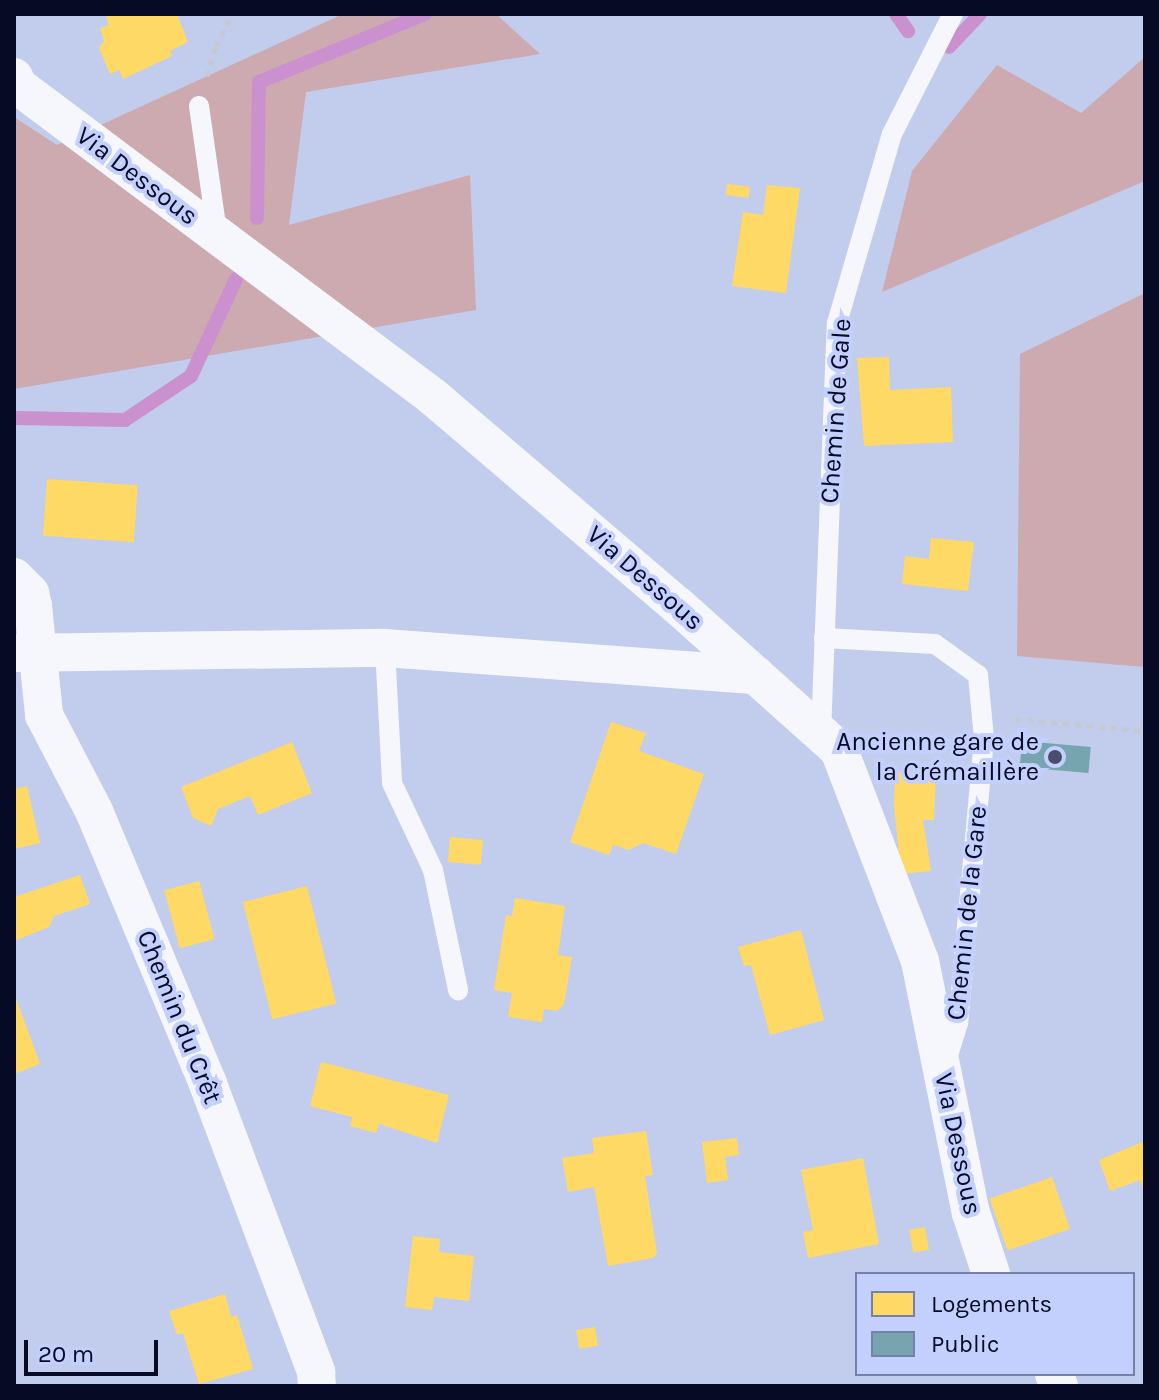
<!DOCTYPE html>
<meta charset="utf-8">
<style>
body{margin:0}
#map{position:relative;width:1159px;height:1400px;overflow:hidden;background:#c2ccec;font-family:Karla,sans-serif}
div>[style]{position:absolute}
.green>*{inset:0;background:#ccaab0}
.homes>*{inset:0;background:#ffd966;transform-origin:0 0}
.public>*{inset:0;background:#76a5af;transform-origin:0 0}
.stream>*{height:14px;margin:-7px;padding:0 7px;transform-origin:7px;border-radius:7px;background:#cb91cf}
.path>*{height:5px;margin-top:-2.5px;transform-origin:0;background:repeating-linear-gradient(90deg,#c5c9d2 0 6px,transparent 0 12px)}
.service>*{height:20px;margin:-10px;padding:0 10px;transform-origin:10px;border-radius:10px;background:#f6f7fc}
.minor>*{height:38px;margin:-19px;padding:0 19px;transform-origin:19px;border-radius:19px;background:#f6f7fc}
.dots>*{width:22px;height:22px;translate:-50% -50%;box-sizing:border-box;border:4px solid #c3cffd;border-radius:50%}
span{translate:-50% -50%;white-space:nowrap;text-align:center;line-height:1.15;-webkit-text-stroke:8px #c3cffd;paint-order:stroke}
.street-label{font-size:26px;color:#060a24}
.poi-label{font-size:26px;color:#060a24}
.right{translate:-100% -50%;text-align:right}
.frame{position:absolute;inset:0;border:16px solid #060a24;pointer-events:none}
.legend{position:absolute;left:855px;top:1272px;width:280px;height:104px;box-sizing:border-box;background:#c3cffd;border:2px solid #7780a6;margin:0;padding:10px 14px;list-style:none;font-size:24px;color:#060a24}
.legend li{display:flex;align-items:center;gap:16px;height:40px}
.legend b{width:40px;border:2px solid #7780a6}
.scale{position:absolute;left:24px;top:1340px;width:134px;height:36px;box-sizing:border-box;border:4px solid #060a24;border-top:0;padding-left:10px;font-size:24px;line-height:28px;white-space:nowrap;color:#060a24;-webkit-text-stroke:6px #c3cffd;paint-order:stroke}
</style>
<div id="map">
<div class="green">
<div style="clip-path:polygon(343px 14px,496px 14px,540px 54px,306px 92px,289px 225px,470px 175px,476px 310px,14px 389px,14px 117px,57px 145px)"></div>
<div style="clip-path:polygon(1145px 57px,1145px 181px,882px 292px,912px 171px,997px 65px,1081px 113px)"></div>
<div style="clip-path:polygon(1145px 293px,1145px 667px,1017px 656px,1020px 354px)"></div>
</div>
<div class="homes">
<div style="clip-path:polygon(105px 14px,177px 14px,188px 42px,170px 51px,172px 56px,123px 79px,119px 70px,110px 74px,99px 48px,104px 41px,100px 28px,109px 25px)"></div>
<div style="left:727px;top:184px;width:23px;height:11px;rotate:7deg"></div>
<div style="clip-path:polygon(767px 185px,800px 188px,786px 293px,732px 286px,743px 212px,763px 215px)"></div>
<div style="clip-path:polygon(889px 357px,890px 390px,951px 387px,953px 442px,864px 446px,857px 358px)"></div>
<div style="left:47px;top:479px;width:91px;height:57px;rotate:4deg"></div>
<div style="clip-path:polygon(931px 538px,974px 542px,968px 591px,902px 584px,905px 556px,929px 559px)"></div>
<div style="clip-path:polygon(611px 722px,646px 733px,639px 751px,704px 774px,676px 854px,643px 843px,629px 850px,613px 845px,609px 855px,570px 842px)"></div>
<div style="clip-path:polygon(292px 742px,312px 793px,258px 815px,250px 796px,218px 809px,211px 826px,193px 818px,181px 787px)"></div>
<div style="clip-path:polygon(895px 771px,936px 776px,934px 820px,923px 820px,931px 871px,901px 874px,894px 806px)"></div>
<div style="clip-path:polygon(27px 786px,40px 843px,14px 849px,14px 789px)"></div>
<div style="left:450px;top:837px;width:33px;height:25px;rotate:5deg"></div>
<div style="clip-path:polygon(80px 875px,90px 904px,54px 916px,49px 927px,14px 941px,14px 897px)"></div>
<div style="left:199px;top:881px;width:60px;height:36px;rotate:75deg"></div>
<div style="left:307px;top:886px;width:121px;height:66px;rotate:76deg"></div>
<div style="clip-path:polygon(515px 898px,565px 906px,558px 955px,572px 957px,564px 1004px,557px 1011px,544px 1009px,542px 1022px,508px 1017px,512px 993px,494px 990px,506px 915px,512px 916px)"></div>
<div style="clip-path:polygon(801px 930px,824px 1020px,770px 1035px,751px 965px,744px 966px,738px 947px)"></div>
<div style="clip-path:polygon(14px 993px,40px 1064px,14px 1074px)"></div>
<div style="clip-path:polygon(321px 1062px,449px 1095px,437px 1143px,379px 1124px,376px 1133px,350px 1126px,352px 1117px,310px 1106px)"></div>
<div style="clip-path:polygon(646px 1131px,653px 1175px,645px 1176px,657px 1253px,653px 1258px,608px 1266px,594px 1187px,568px 1192px,562px 1158px,594px 1153px,592px 1138px)"></div>
<div style="clip-path:polygon(737px 1138px,739px 1155px,725px 1157px,728px 1180px,707px 1183px,702px 1142px)"></div>
<div style="clip-path:polygon(1145px 1141px,1145px 1194px,1140px 1180px,1110px 1191px,1099px 1160px)"></div>
<div style="clip-path:polygon(863px 1158px,879px 1244px,808px 1258px,803px 1232px,813px 1230px,801px 1170px)"></div>
<div style="left:1052px;top:1177px;width:55px;height:66px;rotate:71deg"></div>
<div style="left:925px;top:1227px;width:23px;height:16px;rotate:80deg"></div>
<div style="clip-path:polygon(413px 1236px,440px 1239px,439px 1252px,474px 1256px,469px 1301px,434px 1297px,432px 1310px,405px 1307px)"></div>
<div style="clip-path:polygon(225px 1294px,231px 1317px,237px 1315px,253px 1369px,199px 1384px,183px 1333px,177px 1335px,169px 1311px)"></div>
<div style="left:595px;top:1327px;width:19px;height:19px;rotate:81deg"></div>
</div>
<div class="public">
<div style="left:1022px;top:741px;width:69px;height:26px;rotate:5deg"></div>
</div>
<div class="stream">
<div style="left:896px;top:14px;width:21px;rotate:55deg"></div>
<div style="left:949px;top:47px;width:45px;rotate:-46.8deg"></div>
<div style="left:257px;top:218px;width:136px;rotate:-89.2deg"></div>
<div style="left:259px;top:82px;width:179px;rotate:-22.3deg"></div>
<div style="left:14px;top:418px;width:111px;rotate:1deg"></div>
<div style="left:125px;top:420px;width:79px;rotate:-33.7deg"></div>
<div style="left:191px;top:376px;width:107px;rotate:-65.1deg"></div>
</div>
<div class="path">
<div style="left:207px;top:76px;width:31px;rotate:-73deg"></div>
<div style="left:216px;top:46px;width:36px;rotate:-63deg"></div>
<div style="left:1015px;top:719px;width:131px;rotate:5.3deg"></div>
</div>
<div class="service">
<div style="left:199px;top:106px;width:128px;rotate:81.9deg"></div>
<div style="left:824px;top:638px;width:111px;rotate:3.1deg"></div>
<div style="left:935px;top:644px;width:53px;rotate:35.8deg"></div>
<div style="left:978px;top:675px;width:64px;rotate:84.6deg"></div>
<div style="left:984px;top:739px;width:285px;rotate:95.2deg"></div>
<div style="left:958px;top:1023px;width:41px;rotate:107.1deg"></div>
<div style="left:385px;top:648px;width:135px;rotate:87deg"></div>
<div style="left:392px;top:783px;width:96px;rotate:64.8deg"></div>
<div style="left:433px;top:870px;width:123px;rotate:78.2deg"></div>
<div style="left:821px;top:733px;width:410px;rotate:-87.8deg"></div>
<div style="left:837px;top:323px;width:197px;rotate:-73.8deg"></div>
<div style="left:892px;top:134px;width:135px;rotate:-63.1deg"></div>
</div>
<div class="minor">
<div style="left:14px;top:77px;width:10px;rotate:66deg"></div>
<div style="left:18px;top:86px;width:517px;rotate:36.83deg"></div>
<div style="left:432px;top:396px;width:322px;rotate:40.5deg"></div>
<div style="left:677px;top:605px;width:217px;rotate:41.8deg"></div>
<div style="left:839px;top:750px;width:226px;rotate:69deg"></div>
<div style="left:920px;top:961px;width:257px;rotate:78.6deg"></div>
<div style="left:971px;top:1213px;width:64px;rotate:71.8deg"></div>
<div style="left:14px;top:577px;width:23px;rotate:45deg"></div>
<div style="left:30px;top:593px;width:13px;rotate:77deg"></div>
<div style="left:33px;top:606px;width:110px;rotate:84.2deg"></div>
<div style="left:44px;top:715px;width:108px;rotate:62.5deg"></div>
<div style="left:94px;top:811px;width:296px;rotate:67.3deg"></div>
<div style="left:208px;top:1084px;width:308px;rotate:69.4deg"></div>
<div style="left:316px;top:1372px;width:14px;rotate:86deg"></div>
<div style="left:14px;top:653px;width:371px;rotate:-0.8deg"></div>
<div style="left:385px;top:648px;width:372px;rotate:4.2deg"></div>
<div style="left:1054px;top:1374px;width:13px;rotate:67deg"></div>
</div>
<div class="dots">
<div style="left:1055px;top:757px;background:#484e6a"></div>
</div>
<div class="street-label">
<span style="left:137px;top:176px;rotate:37deg">Via Dessous</span>
<span style="left:836px;top:411px;rotate:-86deg">Chemin de Gale</span>
<span style="left:645px;top:578px;rotate:41deg">Via Dessous</span>
<span style="left:967px;top:913px;rotate:-84deg">Chemin de la Gare</span>
<span style="left:179px;top:1017px;rotate:68deg">Chemin du Crêt</span>
<span style="left:958px;top:1144px;rotate:78deg">Via Dessous</span>
</div>
<div class="poi-label">
<span class="right" style="left:1039px;top:757px">Ancienne gare de<br>la Crémaillère</span>
</div>
<div class="frame"></div>
<ul class="legend">
<li><b style="height:22px;background:#ffd966"></b>Logements</li>
<li><b style="height:22px;background:#76a5af"></b>Public</li>
</ul>
<div class="scale">20 m</div>
</div>
